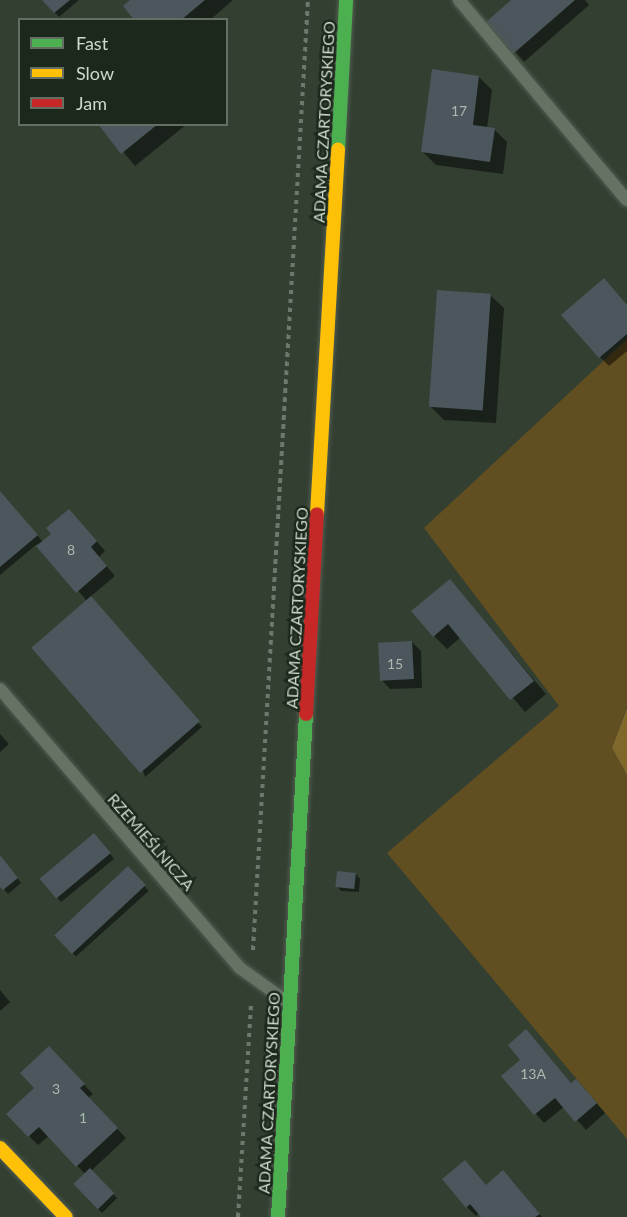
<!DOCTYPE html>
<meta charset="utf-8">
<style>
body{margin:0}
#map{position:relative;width:627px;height:1217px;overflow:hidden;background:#323f31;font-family:Lato,sans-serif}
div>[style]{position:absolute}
.green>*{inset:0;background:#614e21}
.forest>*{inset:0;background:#80682d}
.shadow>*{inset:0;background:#0007;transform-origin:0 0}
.building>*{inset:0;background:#4b575c;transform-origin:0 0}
.path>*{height:4px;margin-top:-2px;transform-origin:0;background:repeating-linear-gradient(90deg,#6d796c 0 4.5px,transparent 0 9px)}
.roads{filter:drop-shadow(0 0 2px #515d50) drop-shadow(0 0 2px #515d50)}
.lane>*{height:12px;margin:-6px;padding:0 6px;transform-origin:6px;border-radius:6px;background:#647364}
.fast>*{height:14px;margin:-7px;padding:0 7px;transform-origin:7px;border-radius:7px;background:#4caf50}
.slow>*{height:14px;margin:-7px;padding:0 7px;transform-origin:7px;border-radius:7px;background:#ffc107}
.jam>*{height:14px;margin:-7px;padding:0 7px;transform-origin:7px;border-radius:7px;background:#c62828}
span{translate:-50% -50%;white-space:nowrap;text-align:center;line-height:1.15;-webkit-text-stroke:5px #1d281c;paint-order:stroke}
.number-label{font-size:14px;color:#abb9ae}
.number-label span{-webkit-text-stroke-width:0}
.street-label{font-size:16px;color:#cbdaca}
.legend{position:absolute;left:18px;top:18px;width:210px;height:108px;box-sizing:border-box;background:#1d281c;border:2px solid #636f62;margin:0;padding:8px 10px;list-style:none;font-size:18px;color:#cbdaca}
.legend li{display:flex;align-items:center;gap:12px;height:30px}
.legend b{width:30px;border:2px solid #636f62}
</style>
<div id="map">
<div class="green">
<div style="clip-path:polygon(627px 339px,627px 707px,612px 748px,627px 775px,627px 1139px,387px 853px,559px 706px,424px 528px)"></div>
</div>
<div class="forest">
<div style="clip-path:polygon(627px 708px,627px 775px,612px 748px)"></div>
</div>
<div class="shadow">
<div style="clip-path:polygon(44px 0,79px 0,59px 17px)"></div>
<div style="clip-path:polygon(133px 0,233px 0,210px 20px,136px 20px)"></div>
<div style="clip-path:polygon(513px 0,585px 0,589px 5px,524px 62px,488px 22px)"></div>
<div style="clip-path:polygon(479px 77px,492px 90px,487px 128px,494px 129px,507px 142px,503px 174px,436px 165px,423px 152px)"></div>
<div style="clip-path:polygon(100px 124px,187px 124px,135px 166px)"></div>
<div style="clip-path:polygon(490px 295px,504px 308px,496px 423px,444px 420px,431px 407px)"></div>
<div style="clip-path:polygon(627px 306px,627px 351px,609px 366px,600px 357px)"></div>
<div style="clip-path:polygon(0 492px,43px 542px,78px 520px,105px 551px,99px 557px,115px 576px,90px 597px,202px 727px,145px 777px,87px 601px,37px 544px,0 575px)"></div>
<div style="clip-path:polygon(450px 581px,546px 694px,525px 712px,461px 637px,447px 649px,434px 636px)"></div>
<div style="clip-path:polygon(412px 642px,421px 651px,422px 688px,390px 689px,381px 679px)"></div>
<div style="clip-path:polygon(0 734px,9px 744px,0 752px)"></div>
<div style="clip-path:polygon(99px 839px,114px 859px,61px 902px,41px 879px)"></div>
<div style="clip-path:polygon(0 856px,21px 883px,8px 894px,0 884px)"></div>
<div style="left:128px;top:868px;width:31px;height:98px;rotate:48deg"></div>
<div style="clip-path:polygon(356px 874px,360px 879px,359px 892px,341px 891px,337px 886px)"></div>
<div style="clip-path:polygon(0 990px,10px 1002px,0 1011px)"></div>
<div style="clip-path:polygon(535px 1041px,572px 1084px,585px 1090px,605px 1113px,586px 1130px,565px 1106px,544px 1123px,503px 1076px,522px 1060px)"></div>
<div style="clip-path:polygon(49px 1048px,93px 1094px,88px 1098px,126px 1138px,91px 1171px,117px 1198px,102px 1213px,75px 1184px,85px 1174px,49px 1136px,38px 1145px,29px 1136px,36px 1088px)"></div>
<div style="clip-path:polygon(465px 1162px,486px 1186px,512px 1181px,542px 1217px,483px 1217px,479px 1213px,476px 1216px,467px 1207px)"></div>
</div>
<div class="building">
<div style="clip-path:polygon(42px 0,70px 0,54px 13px)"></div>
<div style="clip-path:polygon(130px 0,205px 0,181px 20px,134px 20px,123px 6px)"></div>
<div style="clip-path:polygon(511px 0,575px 0,513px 54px,486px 22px)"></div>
<div style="clip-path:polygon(432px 69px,479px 76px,473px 125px,495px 128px,490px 162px,421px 152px)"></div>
<div style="clip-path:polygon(98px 124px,158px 124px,121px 154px)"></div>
<div style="clip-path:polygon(604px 278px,627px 305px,627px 334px,599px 358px,561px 315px)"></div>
<div style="left:437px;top:290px;width:54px;height:117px;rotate:4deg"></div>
<div style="clip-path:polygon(0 491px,38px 535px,0 567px)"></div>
<div style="clip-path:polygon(69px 509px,97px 541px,91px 547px,107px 566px,76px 593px,36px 546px,51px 534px,46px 528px)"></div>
<div style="clip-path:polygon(450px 579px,534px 681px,510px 700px,448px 624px,433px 637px,411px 611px)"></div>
<div style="left:91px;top:596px;width:166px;height:79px;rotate:49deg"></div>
<div style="left:412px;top:641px;width:38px;height:34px;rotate:87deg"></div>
<div style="left:94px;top:833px;width:26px;height:71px;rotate:50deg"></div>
<div style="clip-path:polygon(0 855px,18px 878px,3px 890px,0 887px)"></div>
<div style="left:128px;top:866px;width:26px;height:101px;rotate:47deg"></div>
<div style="left:337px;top:871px;width:19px;height:16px;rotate:6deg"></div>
<div style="clip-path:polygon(526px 1029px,571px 1083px,576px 1079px,597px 1103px,575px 1122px,555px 1098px,534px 1115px,501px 1076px,520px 1060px,508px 1045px)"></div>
<div style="clip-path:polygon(49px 1046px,85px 1084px,80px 1088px,118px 1128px,76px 1167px,39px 1127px,28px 1137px,6px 1114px,34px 1088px,20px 1073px)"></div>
<div style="clip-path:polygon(465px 1160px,486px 1185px,503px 1170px,540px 1214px,535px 1217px,481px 1217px,470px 1204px,466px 1208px,442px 1179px)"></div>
<div style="left:90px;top:1168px;width:35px;height:23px;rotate:46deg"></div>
</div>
<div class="path">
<div style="left:253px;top:950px;width:952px;rotate:-86.69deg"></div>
<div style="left:238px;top:1217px;width:215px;rotate:-86.5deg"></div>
</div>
<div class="roads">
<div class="lane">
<div style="left:459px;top:0;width:261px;rotate:50deg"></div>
<div style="left:0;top:689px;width:368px;rotate:49.3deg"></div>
<div style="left:240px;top:968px;width:57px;rotate:35.7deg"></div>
</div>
<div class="fast">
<div style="left:338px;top:150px;width:150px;rotate:-86.9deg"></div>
<div style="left:278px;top:1217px;width:504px;rotate:-86.81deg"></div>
</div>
<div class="slow">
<div style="left:317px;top:514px;width:365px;rotate:-86.7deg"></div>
<div style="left:0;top:1148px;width:95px;rotate:46.3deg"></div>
</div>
<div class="jam">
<div style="left:306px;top:714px;width:200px;rotate:-86.9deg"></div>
</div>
</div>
<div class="number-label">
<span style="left:459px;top:111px">17</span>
<span style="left:71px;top:550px">8</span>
<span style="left:395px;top:664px">15</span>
<span style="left:533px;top:1074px">13A</span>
<span style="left:56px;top:1089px">3</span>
<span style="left:83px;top:1118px">1</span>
</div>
<div class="street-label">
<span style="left:324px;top:122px;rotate:-87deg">ADAMA CZARTORYSKIEGO</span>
<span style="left:297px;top:608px;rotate:-87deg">ADAMA CZARTORYSKIEGO</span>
<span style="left:151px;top:842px;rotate:49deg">RZEMIEŚLNICZA</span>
<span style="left:269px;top:1093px;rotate:-87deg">ADAMA CZARTORYSKIEGO</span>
</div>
<ul class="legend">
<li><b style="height:8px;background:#4caf50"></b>Fast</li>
<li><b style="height:8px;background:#ffc107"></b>Slow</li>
<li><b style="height:8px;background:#c62828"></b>Jam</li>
</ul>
</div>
